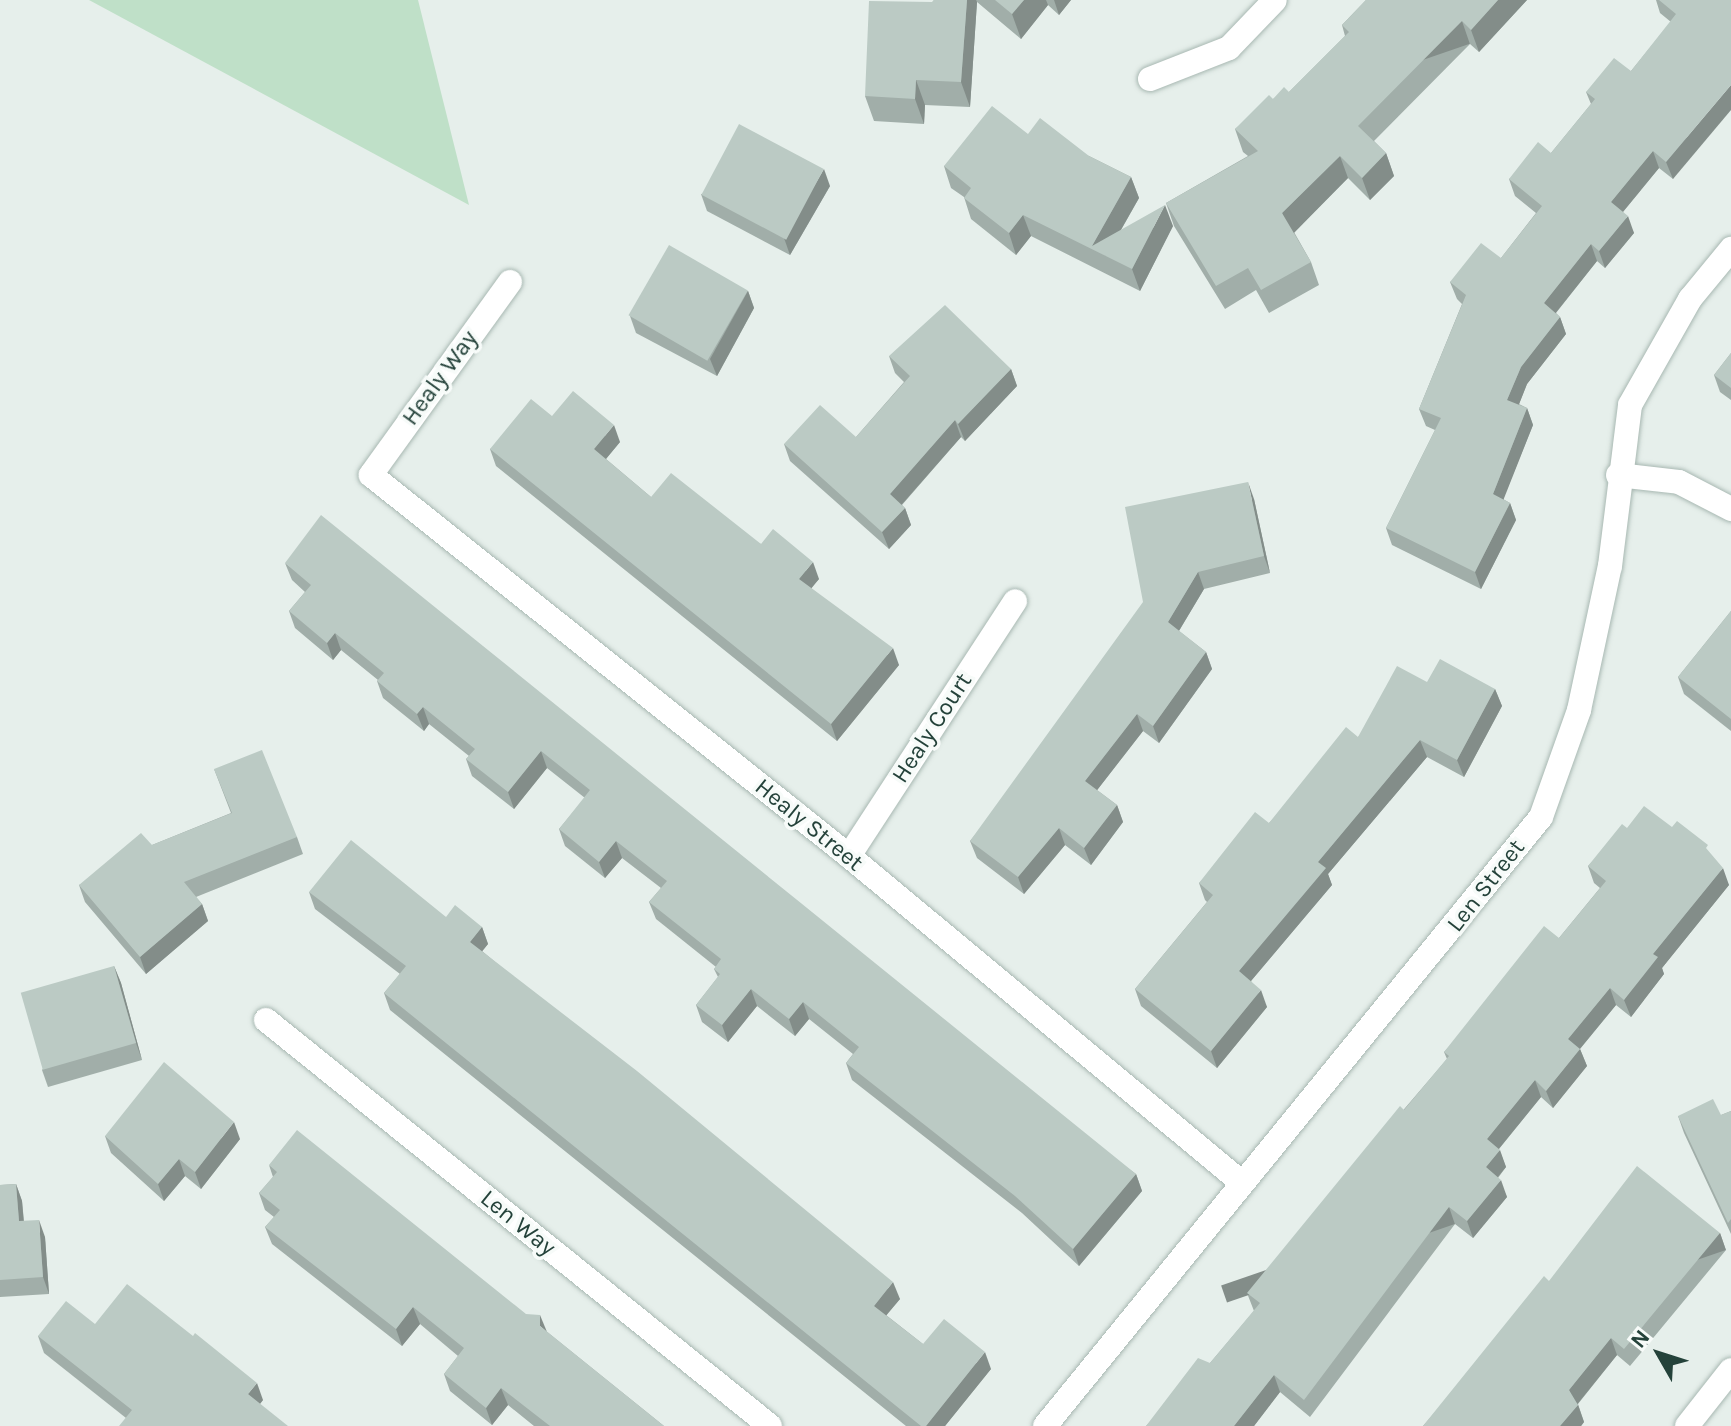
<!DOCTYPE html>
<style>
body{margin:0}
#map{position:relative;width:1731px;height:1426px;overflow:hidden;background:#e6efeb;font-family:Karla,sans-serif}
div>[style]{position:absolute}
.green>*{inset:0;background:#bfe0c8}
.roads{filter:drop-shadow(0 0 2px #a8b8b2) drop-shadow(0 0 2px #a8b8b2)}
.street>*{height:24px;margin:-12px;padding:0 12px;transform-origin:12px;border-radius:12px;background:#fff}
.wall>*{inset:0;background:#a1aea9}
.shaded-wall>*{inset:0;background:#838d89;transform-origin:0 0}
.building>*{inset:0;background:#bbcac4;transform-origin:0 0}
span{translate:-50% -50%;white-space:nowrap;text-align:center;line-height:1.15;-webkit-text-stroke:7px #f7fbf9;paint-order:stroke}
.street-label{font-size:24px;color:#24423a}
.north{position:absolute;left:1619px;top:1314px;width:80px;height:80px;-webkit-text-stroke:6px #f7fbf9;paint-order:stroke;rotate:309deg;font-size:22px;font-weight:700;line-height:32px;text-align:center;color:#24423a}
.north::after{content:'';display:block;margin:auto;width:28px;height:36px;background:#24423a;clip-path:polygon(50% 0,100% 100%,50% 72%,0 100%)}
</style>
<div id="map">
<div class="green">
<div style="clip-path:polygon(89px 0,418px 0,469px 205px)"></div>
</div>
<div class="roads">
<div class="street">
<div style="left:1150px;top:79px;width:85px;rotate:-21.4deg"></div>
<div style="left:1229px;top:48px;width:66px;rotate:-46.2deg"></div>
<div style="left:510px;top:282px;width:238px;rotate:125.8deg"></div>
<div style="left:371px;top:475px;width:611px;rotate:38.56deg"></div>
<div style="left:849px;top:856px;width:510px;rotate:39.75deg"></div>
<div style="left:1618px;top:475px;width:61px;rotate:6.5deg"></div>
<div style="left:1679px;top:482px;width:59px;rotate:27.4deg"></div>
<div style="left:849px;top:856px;width:304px;rotate:-56.9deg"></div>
<div style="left:266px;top:1020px;width:647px;rotate:38.85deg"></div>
<div style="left:1045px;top:1426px;width:785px;rotate:-50.84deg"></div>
<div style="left:1541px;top:817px;width:114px;rotate:-70.4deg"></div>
<div style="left:1579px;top:710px;width:147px;rotate:-77.9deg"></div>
<div style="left:1610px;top:566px;width:162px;rotate:-82.9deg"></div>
<div style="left:1630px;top:405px;width:122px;rotate:-60.5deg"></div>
<div style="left:1690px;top:299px;width:65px;rotate:-50.6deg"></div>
<div style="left:1687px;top:1426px;width:71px;rotate:-51.8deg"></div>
</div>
</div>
<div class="wall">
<div style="clip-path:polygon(934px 0,1071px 0,1059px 15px,1048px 5px,1021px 39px,977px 2px,970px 107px,925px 105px,924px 124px,874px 121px,865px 96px)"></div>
<div style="clip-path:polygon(1366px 0,1527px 0,1479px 52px,1470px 44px,1374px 141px,1386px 153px,1394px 176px,1370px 200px,1348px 178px,1294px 232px,1311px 262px,1319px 285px,1269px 313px,1256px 290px,1225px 309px,1174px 226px,1166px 203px,1248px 156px,1243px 152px,1235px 129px,1273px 99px,1289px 92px,1345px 36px,1342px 25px)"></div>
<div style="clip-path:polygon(1656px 0,1731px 0,1673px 179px,1659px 168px,1623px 212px,1634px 233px,1605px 268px,1597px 261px,1556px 313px,1560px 317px,1566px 334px,1527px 384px,1519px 404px,1527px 408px,1533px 425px,1503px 499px,1510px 503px,1516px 520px,1481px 589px,1392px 545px,1386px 528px,1435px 430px,1426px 426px,1419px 409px,1462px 304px,1457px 299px,1450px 282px,1501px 258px,1536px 213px,1515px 196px,1509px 179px,1551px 153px,1591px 104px,1586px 92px,1631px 71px,1671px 22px,1660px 13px)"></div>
<div style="clip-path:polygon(1028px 134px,1089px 156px,1131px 177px,1139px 198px,1121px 230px,1173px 226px,1140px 291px,1031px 236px,1016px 255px,971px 219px,964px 197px,951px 188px,944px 166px)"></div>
<div style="clip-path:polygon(830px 186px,790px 255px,707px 211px,701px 194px)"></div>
<div style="clip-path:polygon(748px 291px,754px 308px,717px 376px,636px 333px,630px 316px)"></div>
<div style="clip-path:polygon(1731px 353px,1731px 400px,1720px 392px,1714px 375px)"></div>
<div style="clip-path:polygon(889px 356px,1011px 369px,1017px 386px,965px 441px,961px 437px,902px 505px,905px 508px,911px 525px,889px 549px,790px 461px,784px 444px,856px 437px,904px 382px,895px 373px)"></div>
<div style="clip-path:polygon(552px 416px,620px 442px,606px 459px,651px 497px,761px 544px,819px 579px,811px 588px,899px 665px,837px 741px,496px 466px,490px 449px)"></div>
<div style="clip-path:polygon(1254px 499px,1270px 573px,1204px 589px,1179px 631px,1206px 652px,1212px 669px,1159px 743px,1143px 731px,1097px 790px,1117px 805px,1123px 822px,1091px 865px,1065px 845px,1024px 894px,977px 858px,970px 841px)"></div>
<div style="clip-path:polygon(285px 563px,1136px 1174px,1142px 1191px,1079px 1266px,1022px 1213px,852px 1080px,846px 1063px,853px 1054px,809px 1019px,795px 1036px,757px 1006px,728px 1042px,702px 1022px,696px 1005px,718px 977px,714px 969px,716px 967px,656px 919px,649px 902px,661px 888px,622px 858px,605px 878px,565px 846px,559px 829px,585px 798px,547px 768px,514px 809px,472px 776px,466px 759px,469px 756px,429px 724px,424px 731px,383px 698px,377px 681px,378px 680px,341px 650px,333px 660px,295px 628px,289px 611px,305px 592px,292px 580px)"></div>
<div style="clip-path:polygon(1731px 611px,1731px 731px,1684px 694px,1678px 677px)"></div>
<div style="clip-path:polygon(1427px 682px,1495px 689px,1502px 706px,1464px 777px,1427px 757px,1328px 874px,1332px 885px,1251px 981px,1267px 1007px,1217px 1068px,1141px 1006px,1135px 989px,1207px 902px,1205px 900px,1199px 883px,1269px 823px,1358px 737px)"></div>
<div style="clip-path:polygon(214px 769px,297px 837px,303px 854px,196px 897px,202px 904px,208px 921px,146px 974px,85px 902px,79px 885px,152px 845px,231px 813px)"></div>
<div style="clip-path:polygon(1672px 827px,1712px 856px,1729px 885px,1662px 968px,1664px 974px,1631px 1017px,1616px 1005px,1580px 1049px,1587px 1066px,1553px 1108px,1541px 1097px,1499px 1149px,1506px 1167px,1498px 1178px,1507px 1197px,1473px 1238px,1455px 1224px,1310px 1417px,1280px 1392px,1254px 1426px,1146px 1426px,1210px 1363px,1254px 1311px,1247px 1293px,1447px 1059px,1444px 1052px,1559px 938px,1600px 888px,1594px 883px,1588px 866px,1627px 828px)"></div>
<div style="clip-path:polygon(309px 892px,446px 917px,482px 927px,488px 944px,482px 951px,900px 1299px,886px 1315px,923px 1344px,991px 1369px,945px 1426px,906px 1426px,390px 1010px,384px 993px,400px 974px,315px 909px)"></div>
<div style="clip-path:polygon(114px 966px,121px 983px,142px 1060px,48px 1087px,42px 1070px)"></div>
<div style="clip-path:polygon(1731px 1111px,1731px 1234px,1684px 1133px,1678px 1116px,1721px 1115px)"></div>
<div style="clip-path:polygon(105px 1136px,240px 1139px,201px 1189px,185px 1176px,164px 1201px,111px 1153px)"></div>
<div style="clip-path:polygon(269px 1165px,546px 1331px,664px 1426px,534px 1426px,508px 1405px,492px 1425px,450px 1391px,444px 1374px,458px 1356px,420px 1324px,402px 1346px,272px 1244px,265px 1227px,274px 1217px,265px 1210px,259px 1193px,273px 1177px)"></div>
<div style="clip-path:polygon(16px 1184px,22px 1201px,24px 1221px,45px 1237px,49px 1294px,0 1297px,0 1185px)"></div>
<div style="clip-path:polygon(1720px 1233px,1726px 1250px,1630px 1366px,1617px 1355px,1578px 1404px,1584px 1422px,1581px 1426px,1423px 1426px,1549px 1281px)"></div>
<div style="clip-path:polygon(95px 1324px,263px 1400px,260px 1404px,126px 1418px,44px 1353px,38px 1336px)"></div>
</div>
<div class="shaded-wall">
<div style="clip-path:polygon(967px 0,976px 0,977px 2px,970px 107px,961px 82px)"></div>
<div style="clip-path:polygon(1024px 0,1046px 0,1048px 5px,1021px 39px,1012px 14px)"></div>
<div style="clip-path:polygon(1054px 0,1071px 0,1059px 15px)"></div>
<div style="clip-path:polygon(1498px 0,1527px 0,1479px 52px,1471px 30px)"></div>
<div style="left:1462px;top:21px;width:24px;height:148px;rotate:71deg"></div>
<div style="clip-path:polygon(916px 80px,925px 105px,924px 124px,915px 99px)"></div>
<div style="clip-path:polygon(1731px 85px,1731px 110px,1673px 179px,1666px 162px)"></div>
<div style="clip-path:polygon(1653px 151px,1659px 168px,1617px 219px,1611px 202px)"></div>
<div style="clip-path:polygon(1386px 153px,1394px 176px,1370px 200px,1362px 178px)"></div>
<div style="clip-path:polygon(1340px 156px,1348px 178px,1291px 236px,1282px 213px)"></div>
<div style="clip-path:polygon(824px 169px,830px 186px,790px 255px,784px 238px)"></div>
<div style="clip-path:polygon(1131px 177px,1139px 198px,1106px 256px,1092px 246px)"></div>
<div style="clip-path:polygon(1165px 205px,1173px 226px,1140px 291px,1132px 269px)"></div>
<div style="clip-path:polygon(1023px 215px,1031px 236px,1016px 255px,1009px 233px)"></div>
<div style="clip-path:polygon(1628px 216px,1634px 233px,1605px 268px,1599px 251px)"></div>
<div style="clip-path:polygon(1591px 244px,1597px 261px,1550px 320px,1544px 303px)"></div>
<div style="clip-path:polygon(748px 291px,754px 308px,717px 376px,710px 359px)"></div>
<div style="clip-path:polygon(1560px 317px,1566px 334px,1527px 384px,1514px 417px,1507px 400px,1521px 367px)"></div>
<div style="clip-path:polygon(1011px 369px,1017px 386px,965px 441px,958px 424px)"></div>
<div style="clip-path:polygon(1527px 408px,1533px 425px,1499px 511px,1493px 494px)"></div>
<div style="clip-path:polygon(955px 420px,961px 437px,896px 511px,890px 494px)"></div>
<div style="clip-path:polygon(614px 425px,620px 442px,600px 466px,594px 449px)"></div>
<div style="clip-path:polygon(1248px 482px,1254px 499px,1270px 573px,1264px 556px)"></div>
<div style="clip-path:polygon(1510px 503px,1516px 520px,1481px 589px,1475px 572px)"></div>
<div style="clip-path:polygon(905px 508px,911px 525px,889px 549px,882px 532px)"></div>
<div style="clip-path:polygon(813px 562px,819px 579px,805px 596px,799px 579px)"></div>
<div style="clip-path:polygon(1198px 572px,1204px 589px,1174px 639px,1168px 622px)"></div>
<div style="clip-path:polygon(335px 633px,341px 650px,333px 660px,327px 643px)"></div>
<div style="clip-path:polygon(893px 648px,899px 665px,837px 741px,831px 724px)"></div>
<div style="clip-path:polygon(1206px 652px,1212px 669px,1159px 743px,1153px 726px)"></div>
<div style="clip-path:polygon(1495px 689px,1502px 706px,1464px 777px,1457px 760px)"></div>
<div style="clip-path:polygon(423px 707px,429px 724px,424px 731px,417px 714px)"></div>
<div style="clip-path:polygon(1137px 714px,1143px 731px,1091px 798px,1085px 781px)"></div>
<div style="clip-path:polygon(1420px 740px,1427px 757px,1328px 874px,1332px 885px,1245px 988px,1239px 971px,1318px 862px)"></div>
<div style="clip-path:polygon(541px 751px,547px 768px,514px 809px,508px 792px)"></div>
<div style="clip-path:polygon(1117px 805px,1123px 822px,1091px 865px,1084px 848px)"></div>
<div style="clip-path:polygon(1059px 828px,1065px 845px,1024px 894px,1018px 877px)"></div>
<div style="clip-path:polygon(616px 841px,622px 858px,605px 878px,599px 862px)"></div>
<div style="clip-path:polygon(1723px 868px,1729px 885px,1662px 968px,1664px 974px,1631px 1017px,1624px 1000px,1653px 954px)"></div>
<div style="clip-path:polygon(202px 904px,208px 921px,146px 974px,140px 957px)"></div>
<div style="clip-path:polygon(482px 927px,488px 944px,476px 959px,470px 942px)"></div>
<div style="clip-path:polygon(114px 966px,121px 983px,142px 1060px,136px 1043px)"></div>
<div style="clip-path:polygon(1610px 988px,1616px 1005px,1574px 1056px,1568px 1039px)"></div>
<div style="clip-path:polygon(751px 989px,757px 1006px,728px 1042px,722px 1025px)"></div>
<div style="clip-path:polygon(1261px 990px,1267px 1007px,1217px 1068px,1211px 1051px)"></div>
<div style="clip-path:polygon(803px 1002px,809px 1019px,795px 1036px,789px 1019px)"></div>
<div style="clip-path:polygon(1580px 1049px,1587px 1066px,1553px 1108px,1546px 1091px)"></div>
<div style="clip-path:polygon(1535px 1080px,1541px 1097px,1493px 1156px,1487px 1139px)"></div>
<div style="clip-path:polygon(234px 1122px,240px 1139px,201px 1189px,195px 1172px)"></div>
<div style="clip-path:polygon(1500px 1150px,1506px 1167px,1492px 1184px,1486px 1167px)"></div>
<div style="clip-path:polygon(179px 1159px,185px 1176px,164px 1201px,158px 1184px)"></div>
<div style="clip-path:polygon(1136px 1174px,1142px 1191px,1079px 1266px,1073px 1249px)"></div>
<div style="clip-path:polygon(1501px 1180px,1507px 1197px,1473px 1238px,1467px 1221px)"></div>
<div style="clip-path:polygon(16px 1184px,22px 1201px,25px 1238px,19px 1221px)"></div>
<div style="left:1449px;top:1207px;width:18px;height:241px;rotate:71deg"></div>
<div style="clip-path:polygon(39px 1220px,45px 1237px,49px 1294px,43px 1277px)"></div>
<div style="left:1720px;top:1233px;width:18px;height:151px;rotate:71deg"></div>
<div style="clip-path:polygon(893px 1282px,900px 1299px,880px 1323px,874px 1306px)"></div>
<div style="clip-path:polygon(413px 1307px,420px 1324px,402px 1346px,396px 1329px)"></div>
<div style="clip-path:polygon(540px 1315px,547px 1332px,540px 1326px)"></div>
<div style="clip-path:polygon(1611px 1338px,1617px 1355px,1575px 1407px,1569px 1390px)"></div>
<div style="clip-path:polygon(985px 1352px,991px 1369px,945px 1426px,926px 1426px)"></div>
<div style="clip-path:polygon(1274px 1375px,1280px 1392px,1254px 1426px,1234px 1426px)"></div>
<div style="clip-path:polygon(257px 1383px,263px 1400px,254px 1411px,248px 1394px)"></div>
<div style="clip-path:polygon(501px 1388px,508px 1405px,492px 1425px,486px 1408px)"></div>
<div style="clip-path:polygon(1578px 1405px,1584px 1422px,1581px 1426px,1560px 1426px)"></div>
</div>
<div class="building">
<div style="clip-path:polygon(934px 0,967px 0,961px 82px,916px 80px,915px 99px,865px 96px,869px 1px,932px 2px)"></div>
<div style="clip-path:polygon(995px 0,1024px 0,1012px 14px)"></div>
<div style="clip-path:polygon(1366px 0,1498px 0,1471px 30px,1462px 21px,1358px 126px,1386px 153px,1362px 178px,1340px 156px,1282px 213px,1311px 262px,1261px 290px,1248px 268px,1216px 286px,1166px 203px,1258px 151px,1235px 129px,1269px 95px,1273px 99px,1284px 87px,1289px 92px,1349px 32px,1342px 25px)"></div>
<div style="clip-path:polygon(1659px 0,1731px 0,1731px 85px,1666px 162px,1653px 151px,1611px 202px,1628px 216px,1599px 251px,1591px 244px,1544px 303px,1560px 317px,1521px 367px,1507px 400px,1527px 408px,1493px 494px,1510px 503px,1475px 572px,1386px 528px,1441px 418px,1419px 409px,1466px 295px,1450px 282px,1481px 243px,1501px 258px,1542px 206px,1509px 179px,1538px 142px,1551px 153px,1595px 99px,1586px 92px,1614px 58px,1631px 71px,1676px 14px)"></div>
<div style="clip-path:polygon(992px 106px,1028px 134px,1040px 118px,1089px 156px,1131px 177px,1092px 246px,1165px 205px,1132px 269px,1023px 215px,1009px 233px,964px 198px,971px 188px,944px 166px)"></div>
<div style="left:739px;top:124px;width:96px;height:80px;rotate:28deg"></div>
<div style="left:669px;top:245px;width:91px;height:81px;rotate:30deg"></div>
<div style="clip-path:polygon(945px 305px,1011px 369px,958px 424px,955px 420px,890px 494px,905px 508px,882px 532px,784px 444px,820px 405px,856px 437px,910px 376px,889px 356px)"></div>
<div style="clip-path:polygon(1731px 353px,1731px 388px,1714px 375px)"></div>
<div style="clip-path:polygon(573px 391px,614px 425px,594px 449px,651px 497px,671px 473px,761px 544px,773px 529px,813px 562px,799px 579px,893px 648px,831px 724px,490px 449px,531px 399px,552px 416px)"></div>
<div style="clip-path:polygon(1248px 482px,1264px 556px,1198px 572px,1168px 622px,1206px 652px,1153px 726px,1137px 714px,1085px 781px,1117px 805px,1084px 848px,1059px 828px,1018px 877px,970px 841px,1143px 602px,1125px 507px)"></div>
<div style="clip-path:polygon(321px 515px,1136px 1174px,1073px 1249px,1015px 1196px,846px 1063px,859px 1047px,803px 1002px,789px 1019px,751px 989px,722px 1025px,696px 1005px,720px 974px,714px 969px,721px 959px,649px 902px,667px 881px,616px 841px,599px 862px,559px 829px,590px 790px,541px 751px,508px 792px,466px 759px,475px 749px,423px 707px,417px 714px,377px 681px,384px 673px,335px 633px,327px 643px,289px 611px,311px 585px,285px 563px)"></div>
<div style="clip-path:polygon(1731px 611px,1731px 719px,1678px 677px)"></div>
<div style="clip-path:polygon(1440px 659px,1495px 689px,1457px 760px,1420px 740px,1318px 862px,1326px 868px,1239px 971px,1261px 990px,1211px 1051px,1135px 989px,1213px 895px,1199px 883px,1255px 812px,1269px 823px,1346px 727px,1358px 737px,1397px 666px,1427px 682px)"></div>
<div style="clip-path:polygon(262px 750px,297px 837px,184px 882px,202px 904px,140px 957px,79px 885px,141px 833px,152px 845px,232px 813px,214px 769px)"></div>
<div style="clip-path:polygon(1644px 806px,1672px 827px,1677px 821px,1708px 845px,1706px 848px,1723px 868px,1653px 954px,1658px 957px,1624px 1000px,1610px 988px,1568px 1039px,1580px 1049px,1546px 1091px,1535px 1080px,1487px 1139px,1500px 1150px,1486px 1167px,1501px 1180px,1467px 1221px,1449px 1207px,1304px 1400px,1274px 1375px,1234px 1426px,1146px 1426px,1198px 1358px,1210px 1363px,1260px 1303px,1247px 1293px,1400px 1106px,1404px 1110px,1449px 1056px,1444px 1052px,1544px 926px,1559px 938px,1606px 881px,1588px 866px,1622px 824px,1627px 828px)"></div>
<div style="clip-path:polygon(351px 840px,446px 917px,455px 905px,482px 927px,470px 942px,637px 1071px,893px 1282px,874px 1306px,923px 1344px,944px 1319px,985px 1352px,926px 1426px,921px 1426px,384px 993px,406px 966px,309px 892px)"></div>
<div style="left:114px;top:966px;width:80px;height:97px;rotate:74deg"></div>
<div style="clip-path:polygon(164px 1062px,234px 1122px,195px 1172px,179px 1159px,158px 1184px,105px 1136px)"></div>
<div style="clip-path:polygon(1713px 1099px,1721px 1115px,1731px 1111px,1731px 1219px,1728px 1223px,1678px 1116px)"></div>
<div style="clip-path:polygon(297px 1130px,526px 1314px,540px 1315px,540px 1326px,664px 1426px,550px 1426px,501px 1388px,486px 1408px,444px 1374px,464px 1348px,413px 1307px,396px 1329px,265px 1227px,280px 1210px,259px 1193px,277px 1172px,269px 1165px)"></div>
<div style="clip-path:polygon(1637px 1166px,1720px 1233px,1624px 1349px,1611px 1338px,1569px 1390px,1578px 1405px,1560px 1426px,1423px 1426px,1544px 1276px,1549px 1281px)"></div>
<div style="clip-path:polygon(16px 1184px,19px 1221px,39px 1220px,43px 1277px,0 1280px,0 1185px)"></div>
<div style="clip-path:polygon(127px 1284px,193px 1336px,195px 1333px,257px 1383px,248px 1394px,288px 1426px,119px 1426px,132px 1410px,38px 1336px,66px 1301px,95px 1324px)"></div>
</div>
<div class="street-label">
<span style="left:440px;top:378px;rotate:-54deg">Healy Way</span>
<span style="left:932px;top:728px;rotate:-57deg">Healy Court</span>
<span style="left:809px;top:825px;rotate:39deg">Healy Street</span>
<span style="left:1486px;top:886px;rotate:-52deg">Len Street</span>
<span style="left:518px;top:1223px;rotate:39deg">Len Way</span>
</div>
<div class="north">N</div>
</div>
